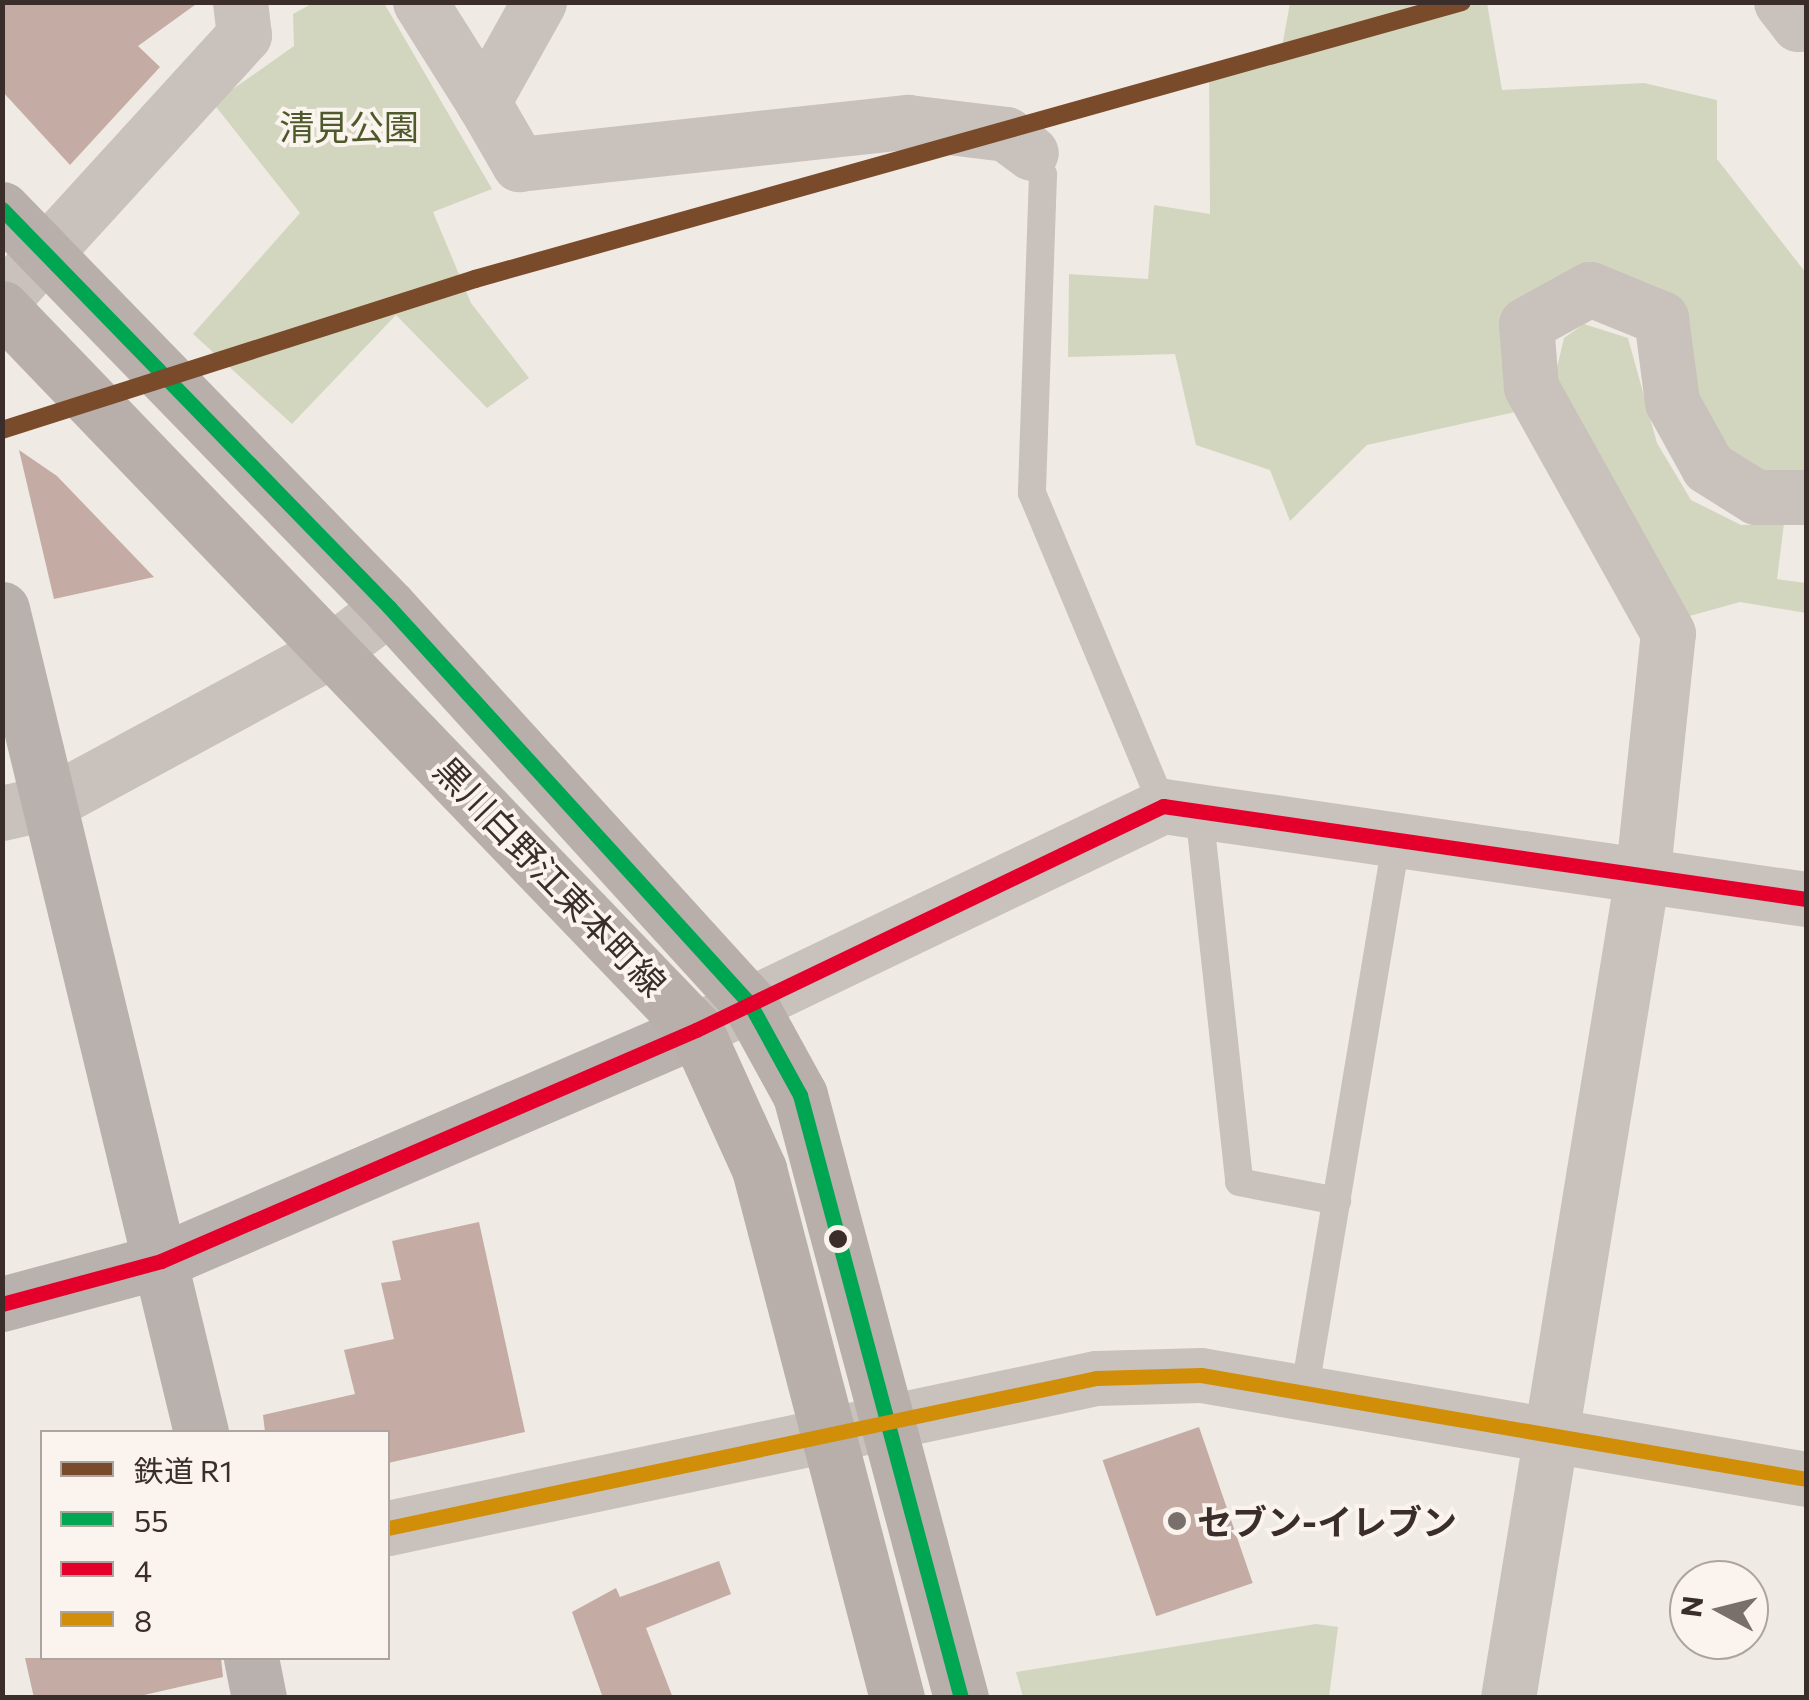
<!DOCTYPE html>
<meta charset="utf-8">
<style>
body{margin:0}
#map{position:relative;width:1809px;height:1700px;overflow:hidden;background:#f0eae4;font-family:Commissioner,"Noto Sans JP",sans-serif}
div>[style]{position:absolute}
.green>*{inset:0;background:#d3d6be}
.building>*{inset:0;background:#c4aca5;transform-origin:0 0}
.lane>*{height:28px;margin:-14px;padding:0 14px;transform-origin:14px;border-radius:14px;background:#c9c1bc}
.street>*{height:55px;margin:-27.5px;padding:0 27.5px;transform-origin:27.5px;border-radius:27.5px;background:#c9c1bc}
.secondary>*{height:55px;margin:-27.5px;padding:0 27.5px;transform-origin:27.5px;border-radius:27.5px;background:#b9b1ad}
.primary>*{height:55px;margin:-27.5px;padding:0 27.5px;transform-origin:27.5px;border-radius:27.5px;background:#b8afab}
.bus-1>*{height:15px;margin:-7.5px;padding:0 7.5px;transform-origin:7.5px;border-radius:7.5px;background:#00a651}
.bus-2>*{height:15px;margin:-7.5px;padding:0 7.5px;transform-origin:7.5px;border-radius:7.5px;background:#e4002b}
.bus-3>*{height:15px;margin:-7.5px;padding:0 7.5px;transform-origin:7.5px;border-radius:7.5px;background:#d18e08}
.rail-1>*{height:18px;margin:-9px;padding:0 9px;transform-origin:9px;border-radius:9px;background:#7a4b2a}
.dots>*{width:28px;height:28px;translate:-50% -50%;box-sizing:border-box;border:5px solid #fbf3ed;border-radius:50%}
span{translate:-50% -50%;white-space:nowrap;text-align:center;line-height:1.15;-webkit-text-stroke:8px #fbf3ed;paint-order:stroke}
.park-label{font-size:35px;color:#4e5a2c}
.street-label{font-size:35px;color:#3b2e2a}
.poi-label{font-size:35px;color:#3b2e2a;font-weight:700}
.left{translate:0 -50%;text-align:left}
.frame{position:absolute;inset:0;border:5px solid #3b2e2a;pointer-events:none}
.legend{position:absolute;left:40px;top:1430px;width:350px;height:230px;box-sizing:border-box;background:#fbf3ed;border:2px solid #aea49f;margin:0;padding:12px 18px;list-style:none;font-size:30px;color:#3b2e2a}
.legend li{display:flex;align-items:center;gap:20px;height:50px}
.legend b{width:50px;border:2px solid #aea49f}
.north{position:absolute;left:1669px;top:1560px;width:100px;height:100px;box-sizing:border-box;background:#fbf3ed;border:2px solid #aea49f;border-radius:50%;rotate:277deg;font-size:28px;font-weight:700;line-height:40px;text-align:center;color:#3b2e2a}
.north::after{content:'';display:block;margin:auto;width:35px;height:45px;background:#7a706b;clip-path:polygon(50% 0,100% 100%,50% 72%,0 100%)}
</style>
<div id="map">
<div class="green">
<div style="clip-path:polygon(313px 3px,384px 3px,492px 189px,433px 212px,471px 303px,529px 378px,487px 408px,396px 315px,292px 424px,193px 334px,300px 213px,213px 103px,294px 46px,293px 14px)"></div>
<div style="clip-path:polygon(1290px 3px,1487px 3px,1502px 90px,1644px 83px,1717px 100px,1717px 159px,1806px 273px,1806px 476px,1750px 472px,1709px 439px,1686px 341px,1588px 276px,1515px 412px,1367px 445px,1290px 521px,1270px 470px,1196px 445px,1175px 354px,1068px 357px,1069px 274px,1148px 279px,1154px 205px,1210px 214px,1209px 69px,1281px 52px)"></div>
<div style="clip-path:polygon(1584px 324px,1628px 338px,1657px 443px,1691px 500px,1741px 525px,1784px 524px,1777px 579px,1806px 583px,1806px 613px,1740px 602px,1682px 618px,1554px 380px,1564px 338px)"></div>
<div style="clip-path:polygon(1316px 1624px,1338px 1627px,1329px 1697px,1023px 1697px,1016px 1672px)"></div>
</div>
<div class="building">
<div style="clip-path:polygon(2px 2px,199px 2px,138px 46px,160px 67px,70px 165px,2px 91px)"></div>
<div style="clip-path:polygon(19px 450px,57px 476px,154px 577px,54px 599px)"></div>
<div style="clip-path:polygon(479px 1222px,525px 1432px,388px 1463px,388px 1432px,265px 1432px,263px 1415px,355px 1394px,344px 1350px,394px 1339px,381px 1283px,401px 1280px,392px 1241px)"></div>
<div style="left:1199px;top:1427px;width:165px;height:102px;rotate:71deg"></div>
<div style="clip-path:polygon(719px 1561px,731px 1594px,646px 1628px,673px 1698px,603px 1698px,572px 1612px,616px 1588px,620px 1597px)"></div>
<div style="clip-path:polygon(25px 1658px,221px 1658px,223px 1677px,131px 1698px,34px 1698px)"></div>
</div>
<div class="lane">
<div style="left:1031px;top:153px;width:25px;rotate:61deg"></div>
<div style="left:1043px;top:175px;width:318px;rotate:92deg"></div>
<div style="left:1032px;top:493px;width:339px;rotate:67.3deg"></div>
<div style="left:1199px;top:811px;width:373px;rotate:83.8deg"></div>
<div style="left:1239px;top:1182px;width:100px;rotate:11deg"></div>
<div style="left:1304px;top:1394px;width:565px;rotate:-80.52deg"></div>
</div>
<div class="street">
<div style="left:420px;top:2px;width:118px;rotate:57.8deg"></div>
<div style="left:539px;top:2px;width:115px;rotate:119.2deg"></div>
<div style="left:483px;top:102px;width:72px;rotate:59.9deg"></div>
<div style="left:519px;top:164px;width:391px;rotate:-6.2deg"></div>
<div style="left:908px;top:122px;width:99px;rotate:7deg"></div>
<div style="left:1006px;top:134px;width:31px;rotate:37deg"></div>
<div style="left:1781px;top:2px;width:28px;rotate:52deg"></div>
<div style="left:1798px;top:24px;width:9px;rotate:-32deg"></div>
<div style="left:2px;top:300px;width:359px;rotate:-47.6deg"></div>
<div style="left:244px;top:35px;width:33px;rotate:-97deg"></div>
<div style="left:2px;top:813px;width:50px;rotate:-12.7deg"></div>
<div style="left:51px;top:802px;width:322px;rotate:-28.4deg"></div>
<div style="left:334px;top:649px;width:69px;rotate:-37.4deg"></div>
<div style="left:696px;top:1030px;width:518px;rotate:-25.63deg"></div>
<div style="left:1163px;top:806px;width:650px;rotate:8.23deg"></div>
<div style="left:388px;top:1528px;width:724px;rotate:-11.96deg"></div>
<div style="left:1096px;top:1378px;width:105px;rotate:-1.6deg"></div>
<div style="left:1201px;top:1375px;width:614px;rotate:9.75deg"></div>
<div style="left:1508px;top:1698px;width:839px;rotate:-80.74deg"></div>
<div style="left:1643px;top:870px;width:238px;rotate:-84deg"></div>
<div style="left:1668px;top:633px;width:282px;rotate:-119.1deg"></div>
<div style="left:1531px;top:387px;width:63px;rotate:-94.5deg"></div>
<div style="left:1526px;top:324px;width:73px;rotate:-28.7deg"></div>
<div style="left:1590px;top:289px;width:77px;rotate:22.2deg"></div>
<div style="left:1661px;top:318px;width:85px;rotate:82.5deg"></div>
<div style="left:1672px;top:402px;width:74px;rotate:61deg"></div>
<div style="left:1708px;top:467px;width:57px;rotate:32deg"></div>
<div style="left:1756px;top:497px;width:50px"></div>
</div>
<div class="secondary">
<div style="left:2px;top:609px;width:847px;rotate:76.41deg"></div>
<div style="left:2px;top:1304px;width:165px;rotate:-15.1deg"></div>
<div style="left:161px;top:1261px;width:583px;rotate:-23.35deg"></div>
<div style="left:251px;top:1658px;width:41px;rotate:78.7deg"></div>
</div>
<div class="primary">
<div style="left:2px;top:209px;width:555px;rotate:45.8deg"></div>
<div style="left:389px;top:607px;width:537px;rotate:47.72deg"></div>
<div style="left:750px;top:1004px;width:104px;rotate:61.2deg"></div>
<div style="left:800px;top:1095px;width:624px;rotate:75.05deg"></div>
<div style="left:2px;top:308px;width:1001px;rotate:46.13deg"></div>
<div style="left:696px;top:1030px;width:153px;rotate:65.6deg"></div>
<div style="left:759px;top:1169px;width:547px;rotate:75.38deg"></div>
</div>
<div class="bus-1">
<div style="left:2px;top:209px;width:555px;rotate:45.8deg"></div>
<div style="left:389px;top:607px;width:537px;rotate:47.72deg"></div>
<div style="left:750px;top:1004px;width:104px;rotate:61.2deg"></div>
<div style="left:800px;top:1095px;width:624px;rotate:75.05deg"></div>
</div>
<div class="bus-2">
<div style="left:2px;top:1304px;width:165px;rotate:-15.1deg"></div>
<div style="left:161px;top:1261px;width:583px;rotate:-23.35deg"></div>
<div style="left:696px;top:1030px;width:518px;rotate:-25.63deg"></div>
<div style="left:1163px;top:806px;width:650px;rotate:8.23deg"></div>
</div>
<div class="bus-3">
<div style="left:388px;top:1528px;width:724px;rotate:-11.96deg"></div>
<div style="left:1096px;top:1378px;width:105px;rotate:-1.6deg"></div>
<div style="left:1201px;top:1375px;width:614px;rotate:9.75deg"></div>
</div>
<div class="rail-1">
<div style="left:2px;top:430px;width:497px;rotate:-17.7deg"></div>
<div style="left:475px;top:279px;width:1025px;rotate:-15.68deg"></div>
</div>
<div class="dots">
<div style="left:838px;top:1239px;background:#3b2e2a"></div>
<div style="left:1177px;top:1521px;background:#7a706b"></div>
</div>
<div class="park-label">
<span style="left:349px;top:126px">清見公園</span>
</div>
<div class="street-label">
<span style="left:551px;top:876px;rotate:46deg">黒川白野江東本町線</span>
</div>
<div class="poi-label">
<span class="left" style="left:1197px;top:1521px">セブン-イレブン</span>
</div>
<div class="frame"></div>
<ul class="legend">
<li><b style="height:12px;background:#7a4b2a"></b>鉄道 R1</li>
<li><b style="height:12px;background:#00a651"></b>55</li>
<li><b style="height:12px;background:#e4002b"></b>4</li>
<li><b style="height:12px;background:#d18e08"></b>8</li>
</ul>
<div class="north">N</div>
</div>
